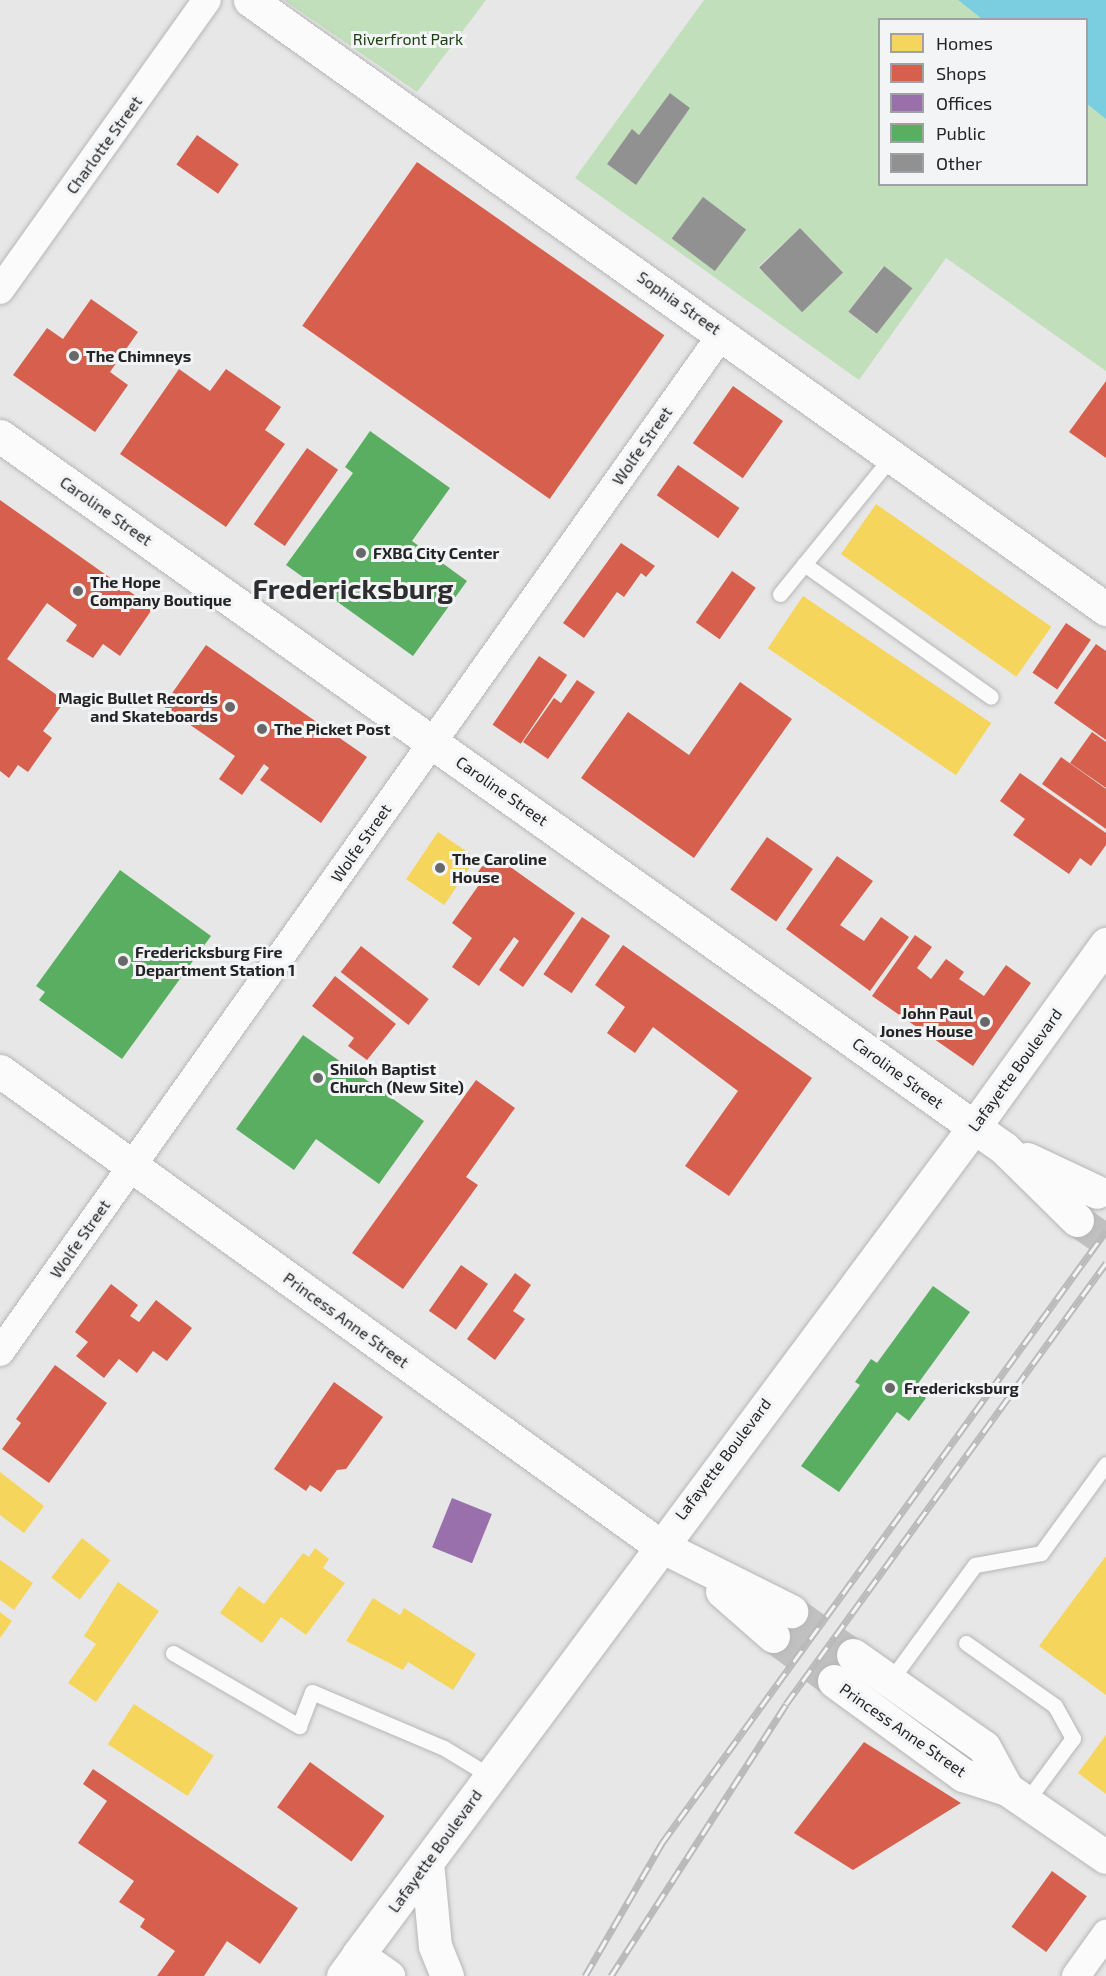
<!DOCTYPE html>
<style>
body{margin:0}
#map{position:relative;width:1106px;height:1976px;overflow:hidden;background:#e7e7e8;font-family:"Exo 2",sans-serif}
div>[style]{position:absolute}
.green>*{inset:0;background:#c1dfba}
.water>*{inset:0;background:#7acee0}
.homes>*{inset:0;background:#f6d55c;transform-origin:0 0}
.shops>*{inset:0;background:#d6604d;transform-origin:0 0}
.offices>*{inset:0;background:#9970ab;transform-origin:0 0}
.public>*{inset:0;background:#5aae61}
.building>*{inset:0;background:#919191;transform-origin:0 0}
.secondary-tunnel>*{height:33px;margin-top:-16.5px;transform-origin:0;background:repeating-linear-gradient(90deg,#c0c0c1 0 33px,transparent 0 49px)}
.roads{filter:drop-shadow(0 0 2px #b6b6b6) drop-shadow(0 0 2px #b6b6b6)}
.lane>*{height:15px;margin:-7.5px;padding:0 7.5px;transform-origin:7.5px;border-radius:7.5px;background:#fbfbfc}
.street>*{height:28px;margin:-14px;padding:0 14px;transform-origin:14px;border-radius:14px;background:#fbfbfc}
.secondary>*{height:33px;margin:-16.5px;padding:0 16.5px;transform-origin:16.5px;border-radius:16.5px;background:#fbfbfc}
.primary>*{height:33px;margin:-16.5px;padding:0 16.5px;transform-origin:16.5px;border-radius:16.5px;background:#fbfbfc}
.rail>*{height:7px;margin-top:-3.5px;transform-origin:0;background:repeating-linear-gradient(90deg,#f3f4f6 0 14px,#bababa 0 28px);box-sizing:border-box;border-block:2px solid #bababa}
.dots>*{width:16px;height:16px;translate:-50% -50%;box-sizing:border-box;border:3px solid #f3f4f6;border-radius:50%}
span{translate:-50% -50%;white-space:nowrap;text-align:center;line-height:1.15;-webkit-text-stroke:6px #f3f4f6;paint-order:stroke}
.park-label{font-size:16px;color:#1c4012}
.street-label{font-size:16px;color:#242425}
.poi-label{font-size:16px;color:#242425;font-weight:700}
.left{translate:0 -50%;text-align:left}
.right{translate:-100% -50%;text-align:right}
.town-label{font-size:28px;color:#2e2e30;font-weight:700}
.legend{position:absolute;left:878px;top:18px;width:210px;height:168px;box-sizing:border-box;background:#f3f4f6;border:2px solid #a0a1a2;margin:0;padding:8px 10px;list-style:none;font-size:18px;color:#242425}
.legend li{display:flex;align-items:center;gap:12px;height:30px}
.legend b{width:30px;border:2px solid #a0a1a2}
</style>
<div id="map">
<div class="green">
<div style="clip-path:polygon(284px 0,486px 0,417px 92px)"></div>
<div style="clip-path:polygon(evenodd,704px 0,958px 0,982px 19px,880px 20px,880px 184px,1086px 184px,1087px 104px,1106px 119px,1106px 371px,946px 258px,859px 380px,575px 178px,704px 0,670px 93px,690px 108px,636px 185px,607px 164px,632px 130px,639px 135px,670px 93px,704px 0,703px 198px,745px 228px,716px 269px,673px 239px,703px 198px,704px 0,800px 228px,843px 272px,801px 311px,758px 267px,800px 228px,704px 0,883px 266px,912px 288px,876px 334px,848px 312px,883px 266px)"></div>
</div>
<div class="water">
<div style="clip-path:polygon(958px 0,1106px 0,1106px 119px,1087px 104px,1086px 20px,982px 19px)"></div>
</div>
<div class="homes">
<div style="left:876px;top:504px;width:214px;height:61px;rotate:35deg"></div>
<div style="left:803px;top:596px;width:227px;height:63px;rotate:34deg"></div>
<div style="left:438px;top:832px;width:46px;height:57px;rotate:34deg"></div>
<div style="clip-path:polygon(0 1472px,44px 1506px,24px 1533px,0 1515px)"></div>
<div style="left:82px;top:1538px;width:36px;height:50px;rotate:38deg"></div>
<div style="clip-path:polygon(315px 1548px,329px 1559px,323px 1568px,345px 1583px,306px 1635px,281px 1617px,262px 1643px,220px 1613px,239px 1586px,264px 1604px,303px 1553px,309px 1557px)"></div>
<div style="clip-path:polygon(1106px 1556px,1106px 1695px,1039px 1646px)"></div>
<div style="clip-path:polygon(0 1560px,33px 1583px,14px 1610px,0 1600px)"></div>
<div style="clip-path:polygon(118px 1582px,159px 1611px,96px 1702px,68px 1683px,96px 1644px,84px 1636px)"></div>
<div style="clip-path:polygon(373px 1598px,400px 1615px,404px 1608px,476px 1654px,453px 1690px,408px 1662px,403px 1670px,346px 1641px)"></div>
<div style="clip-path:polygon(0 1612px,12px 1621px,0 1638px)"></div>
<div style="left:134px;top:1704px;width:95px;height:48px;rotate:33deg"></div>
<div style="clip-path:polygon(1106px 1735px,1106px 1794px,1078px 1773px)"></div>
</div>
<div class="shops">
<div style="left:197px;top:135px;width:51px;height:36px;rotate:35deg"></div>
<div style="left:417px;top:162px;width:302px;height:200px;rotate:35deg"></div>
<div style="clip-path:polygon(91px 299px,138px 332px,110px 372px,128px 385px,95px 432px,13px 375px,47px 328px,63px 339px)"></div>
<div style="clip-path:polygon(179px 369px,210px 391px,226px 369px,281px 407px,265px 430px,285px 444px,226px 527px,120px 454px)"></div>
<div style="clip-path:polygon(1106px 381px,1106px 458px,1069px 432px)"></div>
<div style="left:733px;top:386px;width:61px;height:70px;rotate:35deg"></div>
<div style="left:307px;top:448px;width:38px;height:93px;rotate:35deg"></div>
<div style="left:678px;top:465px;width:75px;height:37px;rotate:35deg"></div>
<div style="clip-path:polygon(0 500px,153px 608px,120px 656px,103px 644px,93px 658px,66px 641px,77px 625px,47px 603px,7px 659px,65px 701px,43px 731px,52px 738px,28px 772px,18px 765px,9px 778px,0 771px)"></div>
<div style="clip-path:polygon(621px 543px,655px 566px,646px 577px,641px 573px,624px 597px,617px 592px,584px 638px,563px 623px)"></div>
<div style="left:732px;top:571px;width:29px;height:63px;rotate:35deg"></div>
<div style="left:1066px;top:623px;width:30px;height:60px;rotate:34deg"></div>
<div style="clip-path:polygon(1096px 644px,1106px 651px,1106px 740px,1054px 703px)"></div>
<div style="clip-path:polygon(206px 645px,367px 757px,321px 823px,260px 780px,269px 768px,264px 764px,242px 795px,219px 779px,235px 756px,163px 706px)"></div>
<div style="left:539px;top:656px;width:34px;height:83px;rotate:34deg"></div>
<div style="clip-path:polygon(577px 680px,595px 692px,548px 759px,523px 742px,554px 698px,561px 703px)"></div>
<div style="clip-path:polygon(740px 682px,792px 719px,694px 858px,581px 778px,628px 712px,689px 755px)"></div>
<div style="clip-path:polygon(1092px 732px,1106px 742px,1106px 788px,1070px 763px)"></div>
<div style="clip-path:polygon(1061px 757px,1106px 789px,1106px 829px,1042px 784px)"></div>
<div style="clip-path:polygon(1020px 773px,1106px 833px,1106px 845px,1091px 866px,1080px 858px,1069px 874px,1013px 835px,1025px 819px,1000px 801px)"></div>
<div style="left:767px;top:837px;width:56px;height:64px;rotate:35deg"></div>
<div style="clip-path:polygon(491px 853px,575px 913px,523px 987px,499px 970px,519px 941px,514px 937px,479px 986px,452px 967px,472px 938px,452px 923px,481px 882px,474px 878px)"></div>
<div style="clip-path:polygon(837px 856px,873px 881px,840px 925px,864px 941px,881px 917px,909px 937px,870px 991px,786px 929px)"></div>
<div style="left:582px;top:917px;width:34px;height:69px;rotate:34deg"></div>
<div style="clip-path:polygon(915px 935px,932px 947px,917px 968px,931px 979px,946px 959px,964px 972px,959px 979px,984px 996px,1006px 965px,1031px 983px,973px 1066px,872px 996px)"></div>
<div style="clip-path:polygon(623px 945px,812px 1078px,729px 1196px,685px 1166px,738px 1091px,653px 1027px,635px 1053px,607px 1033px,625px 1007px,595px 985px)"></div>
<div style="left:361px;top:946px;width:86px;height:33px;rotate:38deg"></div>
<div style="clip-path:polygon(335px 976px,396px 1024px,367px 1060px,348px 1046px,354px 1038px,312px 1006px)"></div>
<div style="clip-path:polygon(476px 1080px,515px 1108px,466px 1177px,478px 1185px,403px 1289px,352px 1253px)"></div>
<div style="left:461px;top:1265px;width:33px;height:56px;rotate:35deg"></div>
<div style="clip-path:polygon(515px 1273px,531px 1285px,513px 1311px,525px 1319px,495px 1360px,467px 1339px)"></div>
<div style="clip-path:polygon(111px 1284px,138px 1305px,130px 1316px,139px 1322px,156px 1300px,192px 1328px,167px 1361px,153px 1351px,137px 1373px,119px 1359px,104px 1378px,76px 1356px,88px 1342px,75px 1332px)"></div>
<div style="clip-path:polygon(55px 1365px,107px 1403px,49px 1483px,2px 1449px,21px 1423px,16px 1419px)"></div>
<div style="clip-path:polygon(334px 1382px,383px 1417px,346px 1469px,337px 1470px,321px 1492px,310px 1485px,306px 1491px,274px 1469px)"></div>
<div style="clip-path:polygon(864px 1742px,961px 1803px,853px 1870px,794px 1833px)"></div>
<div style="left:310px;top:1762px;width:92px;height:56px;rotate:36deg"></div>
<div style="clip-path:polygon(93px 1769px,298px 1908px,260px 1964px,227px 1941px,204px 1976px,157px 1976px,175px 1951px,140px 1927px,145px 1919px,119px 1902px,134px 1881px,78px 1843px,107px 1801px,83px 1784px)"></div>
<div style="left:1052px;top:1871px;width:43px;height:69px;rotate:36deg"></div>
</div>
<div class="offices">
<div style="left:452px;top:1498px;width:43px;height:53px;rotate:22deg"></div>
</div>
<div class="public">
<div style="clip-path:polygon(370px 431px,450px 488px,412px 541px,467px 581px,413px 656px,286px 565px,353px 473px,345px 467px)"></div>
<div style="clip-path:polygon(120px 870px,211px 936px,122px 1059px,39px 1000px,45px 992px,36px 986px)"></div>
<div style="clip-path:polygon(303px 1035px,424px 1121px,379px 1184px,316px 1139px,294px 1170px,236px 1129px)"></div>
<div style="clip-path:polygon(933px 1286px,970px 1312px,914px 1389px,926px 1398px,909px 1421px,897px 1412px,839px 1492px,801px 1466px,860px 1385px,855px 1382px,871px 1359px,877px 1363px)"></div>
</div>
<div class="building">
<div style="clip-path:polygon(670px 93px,690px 108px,636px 185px,607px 164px,632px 129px,639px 135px)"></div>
<div style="left:703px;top:197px;width:54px;height:52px;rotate:37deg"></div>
<div style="left:800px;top:228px;width:62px;height:57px;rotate:46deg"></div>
<div style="left:884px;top:266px;width:36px;height:58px;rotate:38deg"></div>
</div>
<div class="secondary-tunnel">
<div style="left:1077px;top:1220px;width:35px;rotate:35deg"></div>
<div style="left:791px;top:1611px;width:76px;rotate:35.4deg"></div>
<div style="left:773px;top:1636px;width:76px;rotate:36.4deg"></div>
</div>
<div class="roads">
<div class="lane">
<div style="left:804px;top:564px;width:229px;rotate:35.4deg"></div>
<div style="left:780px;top:594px;width:178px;rotate:-50.9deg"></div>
<div style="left:966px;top:1643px;width:109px;rotate:35.3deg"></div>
<div style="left:1055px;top:1706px;width:37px;rotate:61deg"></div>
<div style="left:1073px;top:1738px;width:79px;rotate:126.3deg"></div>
<div style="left:173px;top:1653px;width:146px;rotate:30.1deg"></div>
<div style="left:299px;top:1726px;width:36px;rotate:-69deg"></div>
<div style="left:312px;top:1692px;width:143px;rotate:23deg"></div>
<div style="left:444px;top:1748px;width:54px;rotate:31.3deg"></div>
<div style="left:890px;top:1681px;width:144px;rotate:-53.8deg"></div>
<div style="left:975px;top:1565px;width:67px;rotate:-10.3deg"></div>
<div style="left:1041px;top:1553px;width:110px;rotate:-53.9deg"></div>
</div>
<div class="street">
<div style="left:0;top:290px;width:356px;rotate:-54.5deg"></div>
<div style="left:0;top:1352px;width:1248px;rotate:-54.65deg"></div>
<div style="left:1076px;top:1976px;width:52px;rotate:-54.5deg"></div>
</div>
<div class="secondary">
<div style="left:250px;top:0;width:1051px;rotate:35.43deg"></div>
<div style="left:1027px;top:1159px;width:77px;rotate:25.2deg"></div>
<div style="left:1077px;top:1220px;width:103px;rotate:-135.4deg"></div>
<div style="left:1004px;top:1148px;width:37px;rotate:-145deg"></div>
<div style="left:974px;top:1127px;width:226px;rotate:-54.2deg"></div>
<div style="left:659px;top:1545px;width:148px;rotate:26.6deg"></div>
<div style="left:722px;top:1591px;width:68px;rotate:41.4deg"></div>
<div style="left:853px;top:1655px;width:160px;rotate:35.1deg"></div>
<div style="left:984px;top:1747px;width:48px;rotate:61.3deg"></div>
<div style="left:834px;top:1681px;width:160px;rotate:36.1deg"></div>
<div style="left:963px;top:1775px;width:46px;rotate:17.7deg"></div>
<div style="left:1007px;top:1789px;width:120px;rotate:34.5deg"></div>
<div style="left:343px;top:1976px;width:26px;rotate:-54deg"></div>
</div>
<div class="primary">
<div style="left:0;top:436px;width:1194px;rotate:35.35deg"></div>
<div style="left:974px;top:1127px;width:1032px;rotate:126.65deg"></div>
<div style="left:358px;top:1955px;width:37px;rotate:35deg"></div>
<div style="left:0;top:1071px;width:812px;rotate:35.73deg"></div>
<div style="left:427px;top:1862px;width:84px;rotate:84.6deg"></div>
<div style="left:435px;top:1946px;width:32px;rotate:68deg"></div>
</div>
</div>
<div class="rail">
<div style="left:585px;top:1976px;width:154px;rotate:-59.9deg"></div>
<div style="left:662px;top:1843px;width:756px;rotate:-54.04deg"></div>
<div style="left:611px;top:1976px;width:323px;rotate:-57.2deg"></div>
<div style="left:786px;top:1704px;width:545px;rotate:-54.03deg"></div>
</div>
<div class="dots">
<div style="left:74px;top:356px;background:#686869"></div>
<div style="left:361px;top:553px;background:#686869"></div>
<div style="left:78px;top:591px;background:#686869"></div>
<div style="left:230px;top:707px;background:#686869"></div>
<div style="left:262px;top:729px;background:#686869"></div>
<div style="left:440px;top:868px;background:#686869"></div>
<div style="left:123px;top:961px;background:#686869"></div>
<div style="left:985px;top:1022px;background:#686869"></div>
<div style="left:318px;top:1078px;background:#686869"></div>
<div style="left:890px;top:1388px;background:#686869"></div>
</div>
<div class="park-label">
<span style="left:408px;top:39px">Riverfront Park</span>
</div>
<div class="street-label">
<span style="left:104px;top:145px;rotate:-54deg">Charlotte Street</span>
<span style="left:679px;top:303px;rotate:35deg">Sophia Street</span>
<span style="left:642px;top:446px;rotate:-55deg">Wolfe Street</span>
<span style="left:106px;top:511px;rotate:35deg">Caroline Street</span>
<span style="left:502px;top:791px;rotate:35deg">Caroline Street</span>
<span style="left:361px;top:843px;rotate:-55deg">Wolfe Street</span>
<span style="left:1015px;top:1070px;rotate:-54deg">Lafayette Boulevard</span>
<span style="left:898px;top:1073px;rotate:36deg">Caroline Street</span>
<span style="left:80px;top:1239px;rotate:-55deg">Wolfe Street</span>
<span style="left:346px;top:1320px;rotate:36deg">Princess Anne Street</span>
<span style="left:723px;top:1459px;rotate:-53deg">Lafayette Boulevard</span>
<span style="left:903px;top:1730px;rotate:35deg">Princess Anne Street</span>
<span style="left:435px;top:1851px;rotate:-54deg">Lafayette Boulevard</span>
</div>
<div class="poi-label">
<span class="left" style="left:86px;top:356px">The Chimneys</span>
<span class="left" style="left:373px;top:553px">FXBG City Center</span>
<span class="left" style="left:90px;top:591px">The Hope<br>Company Boutique</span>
<span class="right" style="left:218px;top:707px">Magic Bullet Records<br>and Skateboards</span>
<span class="left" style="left:274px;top:729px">The Picket Post</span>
<span class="left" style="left:452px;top:868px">The Caroline<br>House</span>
<span class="left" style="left:135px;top:961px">Fredericksburg Fire<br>Department Station 1</span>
<span class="right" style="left:973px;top:1022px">John Paul<br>Jones House</span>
<span class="left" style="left:330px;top:1078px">Shiloh Baptist<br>Church (New Site)</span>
<span class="left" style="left:904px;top:1388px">Fredericksburg</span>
</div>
<div class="town-label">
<span style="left:353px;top:588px">Fredericksburg</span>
</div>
<ul class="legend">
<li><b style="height:16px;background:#f6d55c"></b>Homes</li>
<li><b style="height:16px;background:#d6604d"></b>Shops</li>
<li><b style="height:16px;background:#9970ab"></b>Offices</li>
<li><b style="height:16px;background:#5aae61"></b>Public</li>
<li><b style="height:16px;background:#919191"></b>Other</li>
</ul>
</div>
